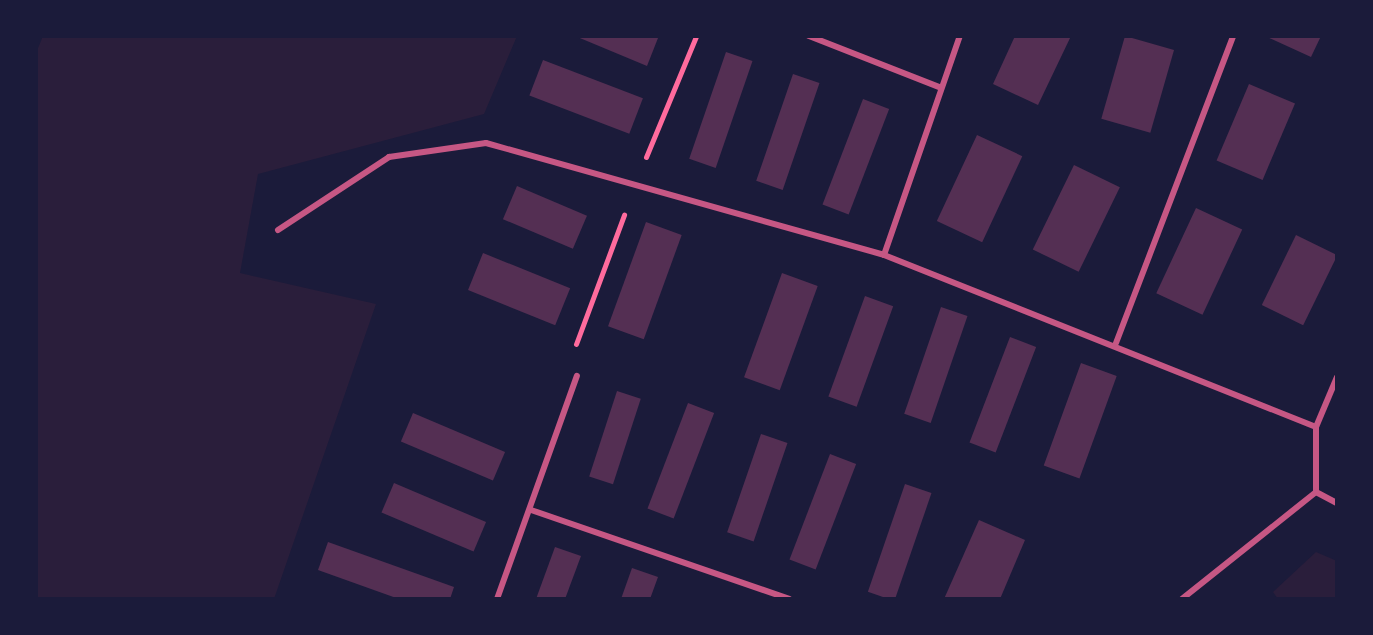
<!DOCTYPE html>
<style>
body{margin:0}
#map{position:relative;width:1373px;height:635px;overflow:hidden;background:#1b1b3a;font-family:"Noto Sans",sans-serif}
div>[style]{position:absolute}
.green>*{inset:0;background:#2a1e3b}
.building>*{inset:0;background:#542f53;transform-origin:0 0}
.path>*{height:5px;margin:-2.5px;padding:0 2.5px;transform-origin:2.5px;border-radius:2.5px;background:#ff6b9d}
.service>*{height:6px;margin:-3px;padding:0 3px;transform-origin:3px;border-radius:3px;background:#c65784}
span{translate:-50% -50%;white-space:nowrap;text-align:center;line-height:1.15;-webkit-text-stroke:6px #1b1b3a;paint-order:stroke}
.frame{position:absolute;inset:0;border:38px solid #1b1b3a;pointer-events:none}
</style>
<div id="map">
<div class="green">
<div style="clip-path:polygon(43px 36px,517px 36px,484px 114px,258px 174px,240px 273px,376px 304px,274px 599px,36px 599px,36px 53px)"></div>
<div style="clip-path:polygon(1316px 552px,1337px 561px,1337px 599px,1278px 599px,1273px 592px)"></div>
</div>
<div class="building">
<div style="clip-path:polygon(575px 36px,654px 36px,658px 38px,647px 66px)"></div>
<div style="clip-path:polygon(1015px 36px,1071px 36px,1038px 105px,993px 84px)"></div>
<div style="left:1125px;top:36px;width:51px;height:86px;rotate:16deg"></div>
<div style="clip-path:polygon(1265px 36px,1321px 36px,1311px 57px)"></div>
<div style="left:726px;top:52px;width:28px;height:113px;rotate:19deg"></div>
<div style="left:543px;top:60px;width:107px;height:38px;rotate:21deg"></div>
<div style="left:793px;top:74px;width:28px;height:113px;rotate:19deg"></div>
<div style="left:1249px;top:84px;width:50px;height:83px;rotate:23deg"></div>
<div style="left:863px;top:99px;width:28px;height:113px;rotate:21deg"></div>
<div style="left:977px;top:135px;width:50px;height:95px;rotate:25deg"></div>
<div style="left:1074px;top:165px;width:51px;height:94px;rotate:26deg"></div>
<div style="left:517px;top:186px;width:76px;height:36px;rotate:23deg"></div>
<div style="left:1196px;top:208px;width:51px;height:94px;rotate:25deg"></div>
<div style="left:646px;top:222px;width:38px;height:111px;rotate:20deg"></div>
<div style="left:1296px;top:235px;width:46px;height:78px;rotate:26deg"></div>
<div style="left:483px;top:253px;width:94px;height:40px;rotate:22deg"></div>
<div style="left:782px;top:273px;width:38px;height:111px;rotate:20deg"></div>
<div style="left:865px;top:296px;width:30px;height:107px;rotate:20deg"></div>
<div style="left:941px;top:307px;width:28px;height:113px;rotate:19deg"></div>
<div style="left:1010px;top:337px;width:28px;height:113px;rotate:21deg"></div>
<div style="left:1081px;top:363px;width:38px;height:109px;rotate:20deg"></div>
<div style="left:617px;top:391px;width:25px;height:90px;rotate:18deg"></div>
<div style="left:688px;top:403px;width:28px;height:113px;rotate:21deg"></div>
<div style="left:413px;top:413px;width:100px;height:31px;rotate:23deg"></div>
<div style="left:761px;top:434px;width:28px;height:104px;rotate:19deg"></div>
<div style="left:830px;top:454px;width:28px;height:113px;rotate:21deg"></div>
<div style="left:394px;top:483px;width:100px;height:32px;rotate:23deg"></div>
<div style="left:905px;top:484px;width:28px;height:114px;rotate:19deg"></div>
<div style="clip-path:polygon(979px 520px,1025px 540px,1000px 599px,944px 599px)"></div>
<div style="clip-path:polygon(328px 542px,454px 587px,450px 599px,399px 599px,318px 570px)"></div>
<div style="clip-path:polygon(555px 547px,581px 556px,565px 599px,536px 599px)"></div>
<div style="clip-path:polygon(632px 568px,658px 577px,650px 599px,621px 599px)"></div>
</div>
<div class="path">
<div style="left:646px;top:157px;width:131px;rotate:-67.5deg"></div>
<div style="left:576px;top:344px;width:138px;rotate:-69.6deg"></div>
</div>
<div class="service">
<div style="left:809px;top:36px;width:140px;rotate:21.4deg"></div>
<div style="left:278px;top:230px;width:133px;rotate:-33.3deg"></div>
<div style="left:389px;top:157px;width:98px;rotate:-8.2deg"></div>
<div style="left:486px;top:143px;width:413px;rotate:15.7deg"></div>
<div style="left:884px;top:255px;width:465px;rotate:21.7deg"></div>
<div style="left:1316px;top:427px;width:65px;rotate:90deg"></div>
<div style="left:1316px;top:492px;width:171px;rotate:141.4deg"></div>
<div style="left:884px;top:255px;width:232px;rotate:-70.9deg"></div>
<div style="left:1116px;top:343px;width:329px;rotate:-69.1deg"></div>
<div style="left:1316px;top:427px;width:54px;rotate:-67.2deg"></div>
<div style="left:1316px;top:492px;width:24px;rotate:28deg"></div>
<div style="left:531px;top:510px;width:273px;rotate:19deg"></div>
<div style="left:497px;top:599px;width:237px;rotate:-70.3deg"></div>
</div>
<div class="frame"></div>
</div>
